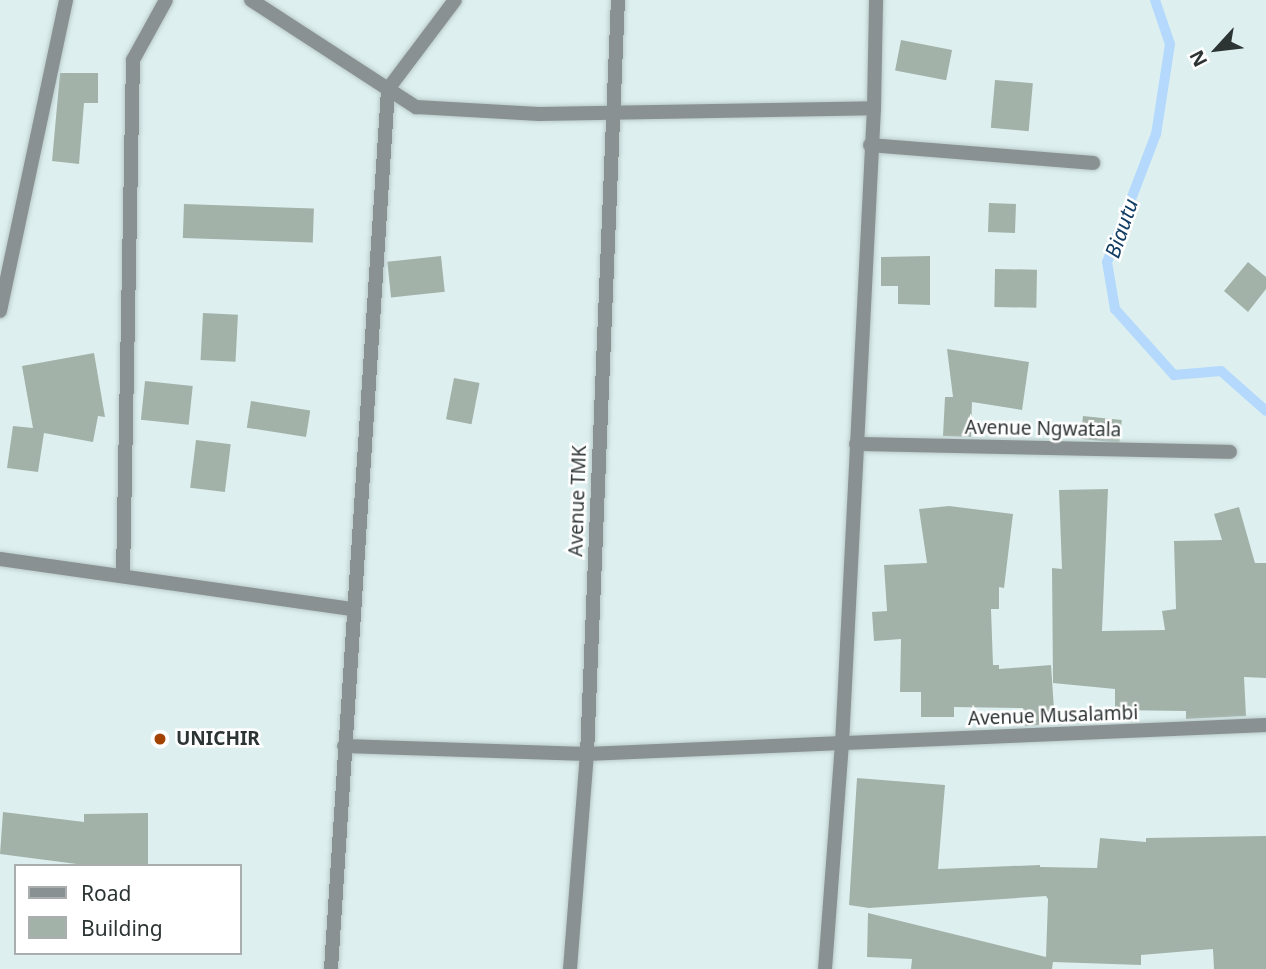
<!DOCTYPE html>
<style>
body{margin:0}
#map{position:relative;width:1266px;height:969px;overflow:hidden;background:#ddf0ef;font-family:"Noto Sans",sans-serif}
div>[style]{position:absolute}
.stream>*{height:10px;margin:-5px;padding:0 5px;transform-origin:5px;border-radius:5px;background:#b4d9fd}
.building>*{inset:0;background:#a3b2a9;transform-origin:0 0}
.roads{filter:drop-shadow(0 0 2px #bacaca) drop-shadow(0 0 2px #bacaca)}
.minor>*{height:14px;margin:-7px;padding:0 7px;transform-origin:7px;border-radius:7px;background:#8a9193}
.tertiary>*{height:14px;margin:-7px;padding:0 7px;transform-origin:7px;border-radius:7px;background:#8a9193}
.dots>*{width:19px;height:19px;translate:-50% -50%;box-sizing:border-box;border:4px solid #fff;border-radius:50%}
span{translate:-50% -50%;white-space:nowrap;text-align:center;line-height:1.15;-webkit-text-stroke:5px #fff;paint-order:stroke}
.street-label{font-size:19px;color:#2d3434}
.poi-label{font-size:19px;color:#2d3434;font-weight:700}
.left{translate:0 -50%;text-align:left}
.water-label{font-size:21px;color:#123e64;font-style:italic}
.legend{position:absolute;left:14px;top:864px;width:228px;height:91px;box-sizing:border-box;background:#fff;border:2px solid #abaeae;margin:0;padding:9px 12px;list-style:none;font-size:21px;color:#2d3434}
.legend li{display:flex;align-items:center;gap:14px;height:35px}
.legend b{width:35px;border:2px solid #abaeae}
.north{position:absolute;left:1182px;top:14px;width:70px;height:70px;-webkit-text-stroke:5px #fff;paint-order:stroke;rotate:243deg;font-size:19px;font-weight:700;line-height:28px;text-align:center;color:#2d3434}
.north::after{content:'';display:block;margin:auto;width:24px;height:32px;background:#2d3434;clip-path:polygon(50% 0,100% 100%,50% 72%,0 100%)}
</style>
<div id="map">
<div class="stream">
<div style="left:1155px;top:0;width:46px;rotate:71.2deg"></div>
<div style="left:1170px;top:44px;width:91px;rotate:98.8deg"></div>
<div style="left:1156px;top:134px;width:137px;rotate:110.9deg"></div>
<div style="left:1107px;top:262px;width:48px;rotate:80.3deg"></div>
<div style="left:1115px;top:309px;width:89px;rotate:48.2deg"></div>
<div style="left:1174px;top:375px;width:47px;rotate:-4.9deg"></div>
<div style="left:1221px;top:371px;width:60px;rotate:41.6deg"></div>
</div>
<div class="building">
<div style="left:901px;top:40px;width:52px;height:31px;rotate:11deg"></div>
<div style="clip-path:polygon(60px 73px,98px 73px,98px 103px,84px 103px,79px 164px,52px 161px)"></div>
<div style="left:995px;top:80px;width:38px;height:48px;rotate:5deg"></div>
<div style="left:989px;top:203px;width:27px;height:29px;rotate:2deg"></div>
<div style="left:184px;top:204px;width:130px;height:34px;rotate:2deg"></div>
<div style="left:441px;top:256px;width:36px;height:54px;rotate:84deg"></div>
<div style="clip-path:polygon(930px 256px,930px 305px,898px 304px,898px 286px,881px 286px,881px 257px)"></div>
<div style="clip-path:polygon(1248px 262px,1266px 277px,1266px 289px,1248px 312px,1224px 291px)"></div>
<div style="left:995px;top:269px;width:42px;height:38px;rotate:1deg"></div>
<div style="left:203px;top:313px;width:35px;height:47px;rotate:3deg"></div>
<div style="clip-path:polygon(947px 349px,1029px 362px,1022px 410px,972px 402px,971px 437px,943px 436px,945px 397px,953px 397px)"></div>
<div style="clip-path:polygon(94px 353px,105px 417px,98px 416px,93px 442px,44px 433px,38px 472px,7px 468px,13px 426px,33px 428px,22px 366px)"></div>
<div style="left:454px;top:378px;width:26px;height:42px;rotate:11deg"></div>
<div style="left:145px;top:381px;width:48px;height:39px;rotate:6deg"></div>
<div style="left:251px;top:401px;width:60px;height:27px;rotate:9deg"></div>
<div style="left:1083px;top:416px;width:39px;height:23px;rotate:6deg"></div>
<div style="left:196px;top:440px;width:35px;height:48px;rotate:7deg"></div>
<div style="clip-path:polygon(1108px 489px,1102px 631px,1165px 630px,1162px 611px,1176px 609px,1174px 541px,1222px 540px,1214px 514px,1239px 507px,1255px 563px,1266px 563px,1266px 678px,1244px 677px,1246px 716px,1186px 719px,1186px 711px,1115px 710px,1115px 689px,1053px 683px,1052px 568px,1062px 569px,1059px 490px)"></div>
<div style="clip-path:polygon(949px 506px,1013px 514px,1004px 588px,999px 587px,999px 609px,991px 609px,993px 665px,999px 665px,999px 669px,1051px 665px,1055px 724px,1024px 726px,1023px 708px,954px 707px,954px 717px,921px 717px,921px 692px,900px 692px,901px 639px,874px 641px,872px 612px,887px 611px,884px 565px,927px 563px,919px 509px)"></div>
<div style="clip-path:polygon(857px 778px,945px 785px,938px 869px,1040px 865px,1040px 867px,1097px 868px,1100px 838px,1146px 842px,1146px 838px,1266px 836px,1266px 969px,1214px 969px,1213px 949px,1141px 955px,1141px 965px,1053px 962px,1052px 969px,911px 969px,912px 959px,867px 957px,868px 913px,1046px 957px,1048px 899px,1046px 896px,869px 908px,849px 905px)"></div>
<div style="clip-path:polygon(3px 812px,84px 822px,84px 814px,148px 813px,148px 866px,92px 866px,0 854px)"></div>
</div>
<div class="roads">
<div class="minor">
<div style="left:251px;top:0;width:197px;rotate:33deg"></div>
<div style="left:416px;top:107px;width:123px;rotate:3.3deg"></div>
<div style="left:539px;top:114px;width:335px;rotate:-1deg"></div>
<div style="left:870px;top:145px;width:224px;rotate:4.6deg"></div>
<div style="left:0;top:311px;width:318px;rotate:-78deg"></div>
<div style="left:856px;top:444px;width:374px;rotate:1.2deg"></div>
<div style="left:0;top:559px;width:357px;rotate:8.1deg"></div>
<div style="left:123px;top:575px;width:515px;rotate:-88.89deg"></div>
<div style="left:133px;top:60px;width:68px;rotate:-61.2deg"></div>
<div style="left:344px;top:746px;width:243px;rotate:1.9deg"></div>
<div style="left:587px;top:754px;width:680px;rotate:-2.45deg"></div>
<div style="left:570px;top:969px;width:216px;rotate:-85.5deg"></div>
<div style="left:587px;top:754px;width:755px;rotate:-87.65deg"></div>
<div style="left:825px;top:969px;width:226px;rotate:-85.7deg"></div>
<div style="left:842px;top:744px;width:637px;rotate:-87.12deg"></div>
<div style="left:874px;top:108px;width:108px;rotate:-88.9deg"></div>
</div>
<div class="tertiary">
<div style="left:331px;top:969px;width:882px;rotate:-86.29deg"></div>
<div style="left:388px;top:89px;width:111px;rotate:-53deg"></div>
</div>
</div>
<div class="dots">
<div style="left:160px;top:739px;background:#a34100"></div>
</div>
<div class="street-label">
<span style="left:1043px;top:429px;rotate:1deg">Avenue Ngwatala</span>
<span style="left:578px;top:501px;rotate:-88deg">Avenue TMK</span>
<span style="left:1053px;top:716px;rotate:-2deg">Avenue Musalambi</span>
</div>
<div class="poi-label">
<span class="left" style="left:176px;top:739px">UNICHIR</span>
</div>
<div class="water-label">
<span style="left:1121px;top:228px;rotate:-71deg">Biautu</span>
</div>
<ul class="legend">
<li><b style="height:9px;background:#8a9193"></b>Road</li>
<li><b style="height:19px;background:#a3b2a9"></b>Building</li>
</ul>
<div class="north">N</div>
</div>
